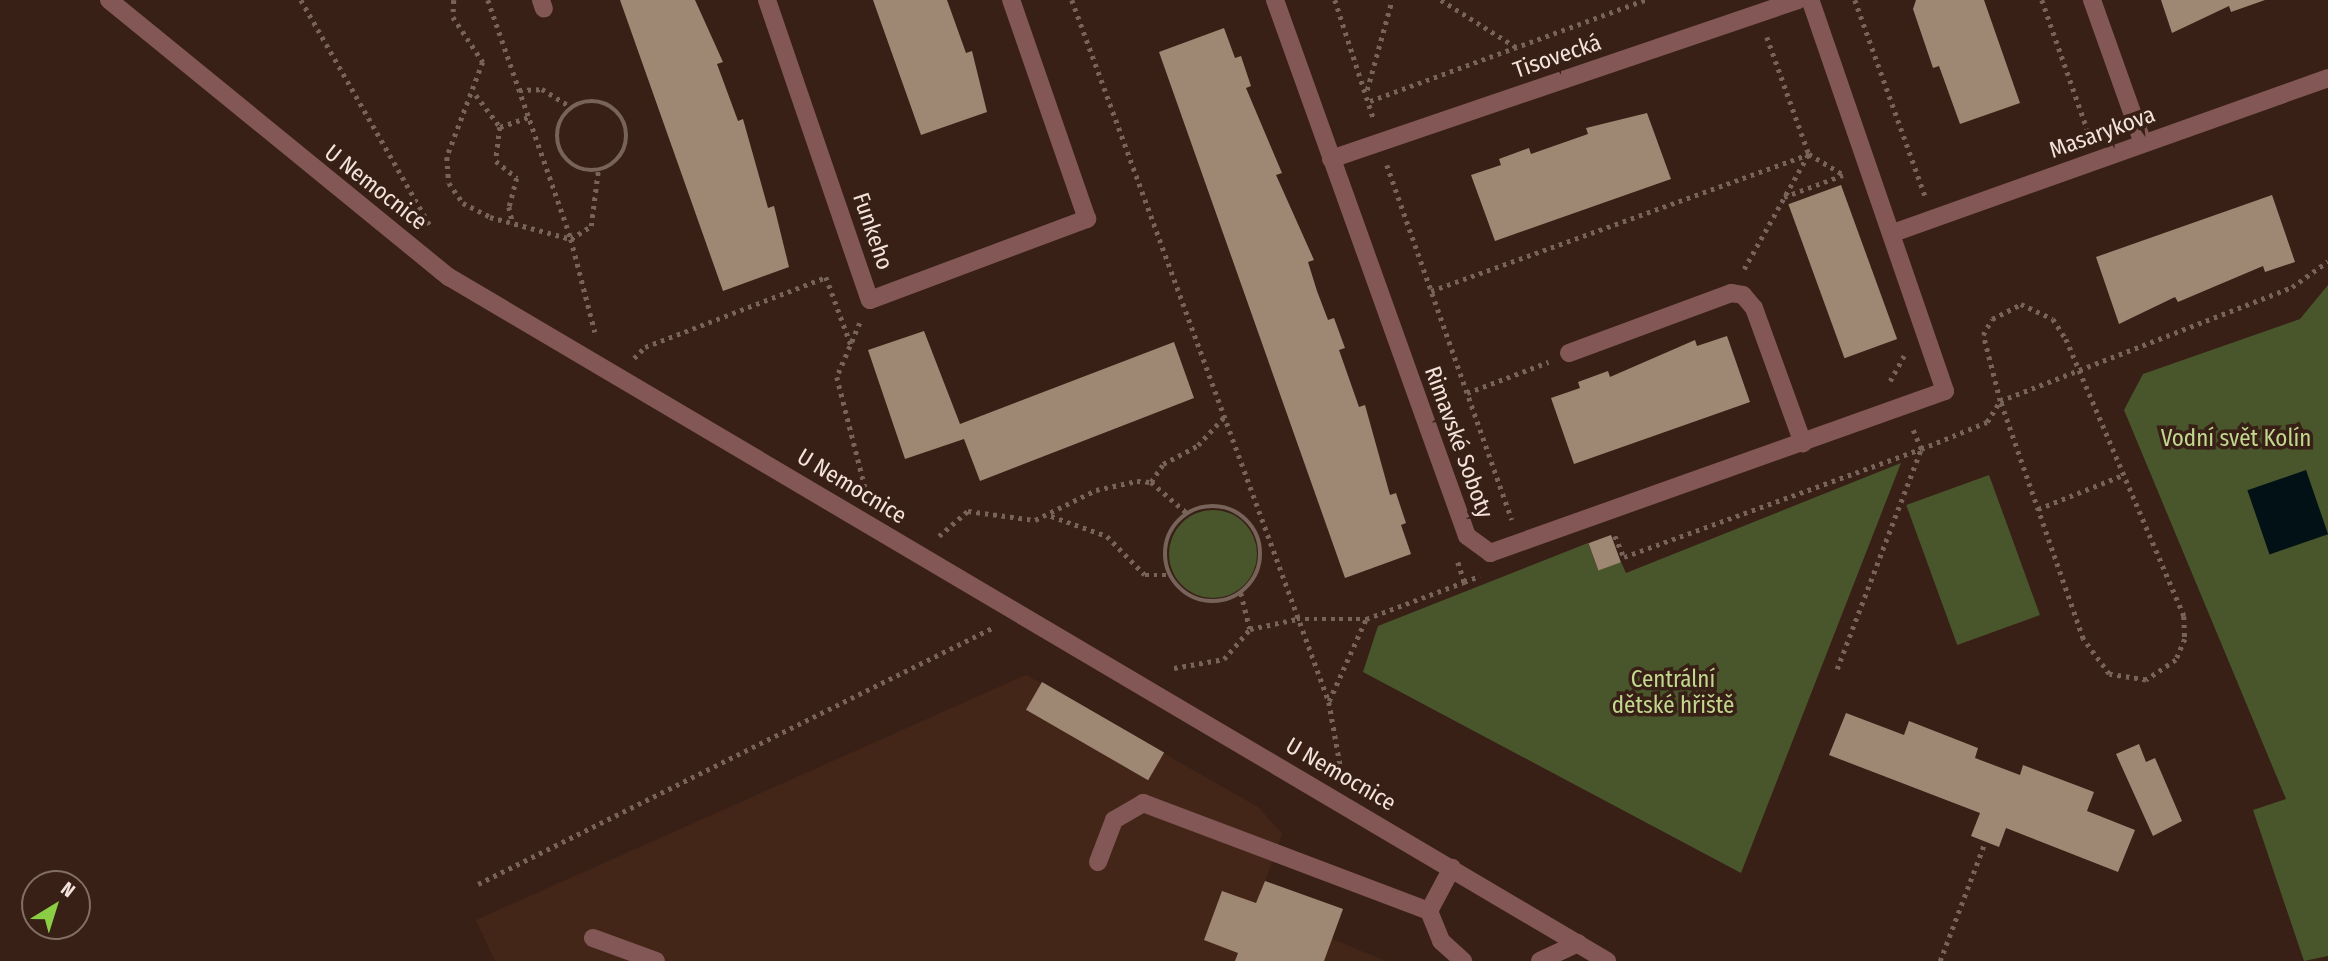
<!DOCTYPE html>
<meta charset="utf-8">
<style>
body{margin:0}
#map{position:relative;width:2328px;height:961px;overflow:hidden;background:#382016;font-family:"Fira Sans Condensed",sans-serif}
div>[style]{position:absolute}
.built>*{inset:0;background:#442619}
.green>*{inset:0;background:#49562b;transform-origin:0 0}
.round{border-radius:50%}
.water>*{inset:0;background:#011116;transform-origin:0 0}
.building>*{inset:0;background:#9f8873;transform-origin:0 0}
.path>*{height:4.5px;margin-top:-2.25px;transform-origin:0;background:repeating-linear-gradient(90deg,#78635a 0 3.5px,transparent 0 8.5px)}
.path>.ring{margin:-2.25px;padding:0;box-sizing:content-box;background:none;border:4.5px solid #78635a;border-radius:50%}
.service>*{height:18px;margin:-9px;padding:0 9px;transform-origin:9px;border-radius:9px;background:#825755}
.minor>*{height:18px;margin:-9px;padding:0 9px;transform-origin:9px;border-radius:9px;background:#825755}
span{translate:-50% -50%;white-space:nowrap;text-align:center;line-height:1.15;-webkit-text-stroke:7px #382016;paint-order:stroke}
.street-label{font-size:23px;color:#f4e3dc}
.park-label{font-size:23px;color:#c2d88f}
.north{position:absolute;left:21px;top:870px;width:70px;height:70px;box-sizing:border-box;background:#382016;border:2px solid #836e65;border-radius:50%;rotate:38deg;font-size:19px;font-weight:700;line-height:28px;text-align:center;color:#f4e3dc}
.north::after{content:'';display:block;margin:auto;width:24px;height:32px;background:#8bce46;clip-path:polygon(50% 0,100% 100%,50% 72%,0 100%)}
</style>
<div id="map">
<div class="built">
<div style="clip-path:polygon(1026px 675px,1258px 807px,1282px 834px,1265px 881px,1343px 909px,1332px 939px,1386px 961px,495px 961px,476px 920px)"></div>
</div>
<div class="green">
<div style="clip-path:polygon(2328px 285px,2328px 956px,2304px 961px,2253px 810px,2286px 799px,2124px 410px,2143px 374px,2300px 319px)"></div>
<div style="clip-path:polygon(1901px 463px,1741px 873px,1363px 672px,1378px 626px,1588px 543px,1598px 570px,1621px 562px,1626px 573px)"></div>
<div style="left:1989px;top:475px;width:149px;height:88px;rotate:70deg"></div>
<div class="round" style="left:1169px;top:510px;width:88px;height:88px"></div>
</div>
<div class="water">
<div style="left:2306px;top:470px;width:68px;height:62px;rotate:71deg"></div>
</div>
<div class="building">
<div style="clip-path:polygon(620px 0,695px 0,723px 62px,717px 64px,738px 121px,743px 119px,768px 208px,774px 206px,789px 267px,723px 291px)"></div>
<div style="clip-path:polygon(873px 0,947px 0,966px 53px,972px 51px,987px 112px,921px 135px)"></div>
<div style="clip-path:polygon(1916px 0,1984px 0,2020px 103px,1960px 124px,1939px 66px,1933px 68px,1913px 9px)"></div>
<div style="clip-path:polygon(2161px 0,2265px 0,2231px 12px,2229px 6px,2172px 33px)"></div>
<div style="clip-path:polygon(1224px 28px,1235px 58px,1241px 56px,1251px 86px,1246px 88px,1282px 173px,1276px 175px,1314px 260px,1308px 262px,1317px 291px,1328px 320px,1334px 318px,1345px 348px,1339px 350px,1359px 407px,1365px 405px,1390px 495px,1396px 493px,1406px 523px,1401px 525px,1411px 554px,1345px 578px,1159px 52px)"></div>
<div style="clip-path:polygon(1647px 113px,1671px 179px,1495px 241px,1471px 175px,1501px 165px,1499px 159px,1529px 148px,1531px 154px,1588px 134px,1586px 128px)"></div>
<div style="left:1841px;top:185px;width:164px;height:56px;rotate:70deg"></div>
<div style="clip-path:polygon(2272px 195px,2295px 262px,2265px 272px,2263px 266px,2178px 302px,2175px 297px,2119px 324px,2096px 257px)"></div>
<div style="clip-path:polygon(924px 331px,960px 424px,1174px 342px,1194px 398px,980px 481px,964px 439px,905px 459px,868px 350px)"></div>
<div style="clip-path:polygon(1727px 336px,1750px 402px,1574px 464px,1551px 398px,1580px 388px,1578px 382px,1608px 371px,1610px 377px,1695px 340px,1697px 346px)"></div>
<div style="left:1611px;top:535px;width:29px;height:24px;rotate:70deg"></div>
<div style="left:1042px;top:682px;width:141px;height:32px;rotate:30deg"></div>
<div style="clip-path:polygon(1846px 713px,1904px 735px,1909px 721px,1978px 748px,1975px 758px,2020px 775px,2023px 765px,2094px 792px,2087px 811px,2135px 830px,2118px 872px,2006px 828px,1999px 847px,1971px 836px,1980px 813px,1829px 755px)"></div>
<div style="clip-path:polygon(2139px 744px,2146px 762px,2155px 758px,2182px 821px,2153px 836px,2116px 754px)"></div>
<div style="clip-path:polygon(1265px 881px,1343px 909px,1324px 961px,1235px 961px,1238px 953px,1204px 940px,1222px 891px,1256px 903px)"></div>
</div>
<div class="path">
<div style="left:301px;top:0;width:262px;rotate:60.2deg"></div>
<div style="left:454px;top:0;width:17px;rotate:93deg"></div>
<div style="left:453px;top:17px;width:54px;rotate:56.3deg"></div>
<div style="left:483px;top:62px;width:102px;rotate:110.8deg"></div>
<div style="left:447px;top:157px;width:26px;rotate:86deg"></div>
<div style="left:449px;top:183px;width:24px;rotate:55deg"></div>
<div style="left:463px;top:203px;width:30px;rotate:27deg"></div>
<div style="left:490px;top:217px;width:84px;rotate:15.2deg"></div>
<div style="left:571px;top:239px;width:24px;rotate:-33deg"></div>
<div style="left:591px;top:226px;width:55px;rotate:-82.7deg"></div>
<div style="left:488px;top:0;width:253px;rotate:70.8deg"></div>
<div style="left:571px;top:239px;width:96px;rotate:75.5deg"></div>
<div style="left:1072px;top:0;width:748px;rotate:69.89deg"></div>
<div style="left:1329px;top:702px;width:74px;rotate:79.9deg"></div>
<div style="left:1335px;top:0;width:123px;rotate:72deg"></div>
<div style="left:1441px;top:0;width:89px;rotate:32.1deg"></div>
<div style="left:1855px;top:0;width:208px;rotate:70.3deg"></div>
<div style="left:2042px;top:0;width:145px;rotate:70.7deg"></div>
<div style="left:1767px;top:37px;width:124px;rotate:70.3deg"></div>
<div style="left:1809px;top:154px;width:39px;rotate:31deg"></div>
<div style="left:519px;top:90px;width:23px;rotate:-2deg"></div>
<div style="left:542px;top:89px;width:34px;rotate:32deg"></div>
<div style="left:1367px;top:90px;width:93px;rotate:-74.5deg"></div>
<div style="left:476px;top:95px;width:40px;rotate:53deg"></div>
<div style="left:500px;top:127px;width:31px;rotate:-19deg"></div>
<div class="ring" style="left:557px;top:101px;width:65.5px;height:65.5px"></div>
<div style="left:1370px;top:101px;width:293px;rotate:-20.2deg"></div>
<div style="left:500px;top:127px;width:34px;rotate:97deg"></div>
<div style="left:496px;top:161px;width:27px;rotate:39deg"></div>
<div style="left:517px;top:178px;width:30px;rotate:105deg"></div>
<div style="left:509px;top:207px;width:17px;rotate:77deg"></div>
<div style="left:1387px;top:165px;width:376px;rotate:70.6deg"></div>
<div style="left:1784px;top:197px;width:63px;rotate:-20.4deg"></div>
<div style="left:1744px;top:269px;width:131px;rotate:-60.7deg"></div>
<div style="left:1431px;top:291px;width:402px;rotate:-19.9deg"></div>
<div style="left:2021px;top:304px;width:35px;rotate:25deg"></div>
<div style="left:2053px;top:319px;width:24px;rotate:57deg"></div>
<div style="left:2066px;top:339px;width:301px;rotate:66.9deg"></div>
<div style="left:2184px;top:616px;width:23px;rotate:88deg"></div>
<div style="left:2185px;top:639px;width:23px;rotate:113deg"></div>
<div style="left:2176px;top:660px;width:36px;rotate:146deg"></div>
<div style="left:2146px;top:680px;width:37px;rotate:-171deg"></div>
<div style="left:2109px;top:674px;width:44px;rotate:-126.6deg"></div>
<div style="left:2083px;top:639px;width:252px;rotate:-109.2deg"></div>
<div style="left:2000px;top:401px;width:68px;rotate:-104.4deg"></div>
<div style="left:1983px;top:335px;width:18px;rotate:-61deg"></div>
<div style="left:1992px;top:319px;width:33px;rotate:-27deg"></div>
<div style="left:860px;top:323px;width:59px;rotate:113.1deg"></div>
<div style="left:837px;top:377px;width:122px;rotate:75.7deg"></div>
<div style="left:634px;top:358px;width:16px;rotate:-45deg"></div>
<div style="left:645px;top:347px;width:194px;rotate:-21.1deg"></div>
<div style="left:826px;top:277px;width:72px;rotate:69.8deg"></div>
<div style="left:1890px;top:381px;width:29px;rotate:-61deg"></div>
<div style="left:1467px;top:393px;width:87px;rotate:-20.9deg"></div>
<div style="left:1151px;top:482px;width:22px;rotate:-56deg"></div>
<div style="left:1163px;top:464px;width:40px;rotate:-28deg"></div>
<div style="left:1198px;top:445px;width:40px;rotate:-47deg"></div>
<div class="ring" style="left:1165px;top:506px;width:91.5px;height:91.5px"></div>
<div style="left:2038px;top:509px;width:92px;rotate:-21.8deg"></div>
<div style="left:1051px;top:516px;width:59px;rotate:19.7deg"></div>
<div style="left:1107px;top:536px;width:54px;rotate:45.7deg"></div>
<div style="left:1145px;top:575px;width:26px"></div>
<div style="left:939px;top:536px;width:38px;rotate:-41deg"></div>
<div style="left:968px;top:511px;width:68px;rotate:7.7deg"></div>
<div style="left:1035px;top:520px;width:68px;rotate:-26.2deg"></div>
<div style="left:1096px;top:490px;width:42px;rotate:-12.4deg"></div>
<div style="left:1137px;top:481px;width:14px;rotate:4deg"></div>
<div style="left:1151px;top:482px;width:48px;rotate:40.7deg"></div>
<div style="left:1615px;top:536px;width:23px;rotate:67deg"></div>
<div style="left:1624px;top:557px;width:316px;rotate:-20deg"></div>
<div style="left:1921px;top:449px;width:71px;rotate:-22.2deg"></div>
<div style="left:1987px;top:422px;width:25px;rotate:-58deg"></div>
<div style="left:2000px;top:401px;width:313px;rotate:-21.3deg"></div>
<div style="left:2292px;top:287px;width:44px;rotate:-35.8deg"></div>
<div style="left:1464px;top:582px;width:17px;rotate:-21deg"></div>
<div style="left:1241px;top:593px;width:37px;rotate:76deg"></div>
<div style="left:1174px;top:668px;width:51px;rotate:-10.2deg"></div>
<div style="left:1224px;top:659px;width:40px;rotate:-49deg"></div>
<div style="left:1250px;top:629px;width:48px;rotate:-12deg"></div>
<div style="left:1297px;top:619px;width:69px"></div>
<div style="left:1366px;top:619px;width:105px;rotate:-20.7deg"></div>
<div style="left:1464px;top:582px;width:22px;rotate:-108deg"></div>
<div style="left:1837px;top:669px;width:235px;rotate:-69.1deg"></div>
<div style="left:1921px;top:449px;width:21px;rotate:-113deg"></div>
<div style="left:1329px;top:701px;width:90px;rotate:-65.7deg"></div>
<div style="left:478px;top:884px;width:576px;rotate:-26.48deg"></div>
<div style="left:1940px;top:961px;width:127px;rotate:-69.3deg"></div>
</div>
<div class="service">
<div style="left:2092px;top:0;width:152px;rotate:70.4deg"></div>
<div style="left:1569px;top:353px;width:173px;rotate:-20.3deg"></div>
<div style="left:1731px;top:293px;width:12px;rotate:9deg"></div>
<div style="left:1743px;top:295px;width:17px;rotate:50deg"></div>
<div style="left:1754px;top:308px;width:144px;rotate:70.1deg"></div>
<div style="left:1098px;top:862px;width:45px;rotate:-69.1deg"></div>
<div style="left:1114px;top:820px;width:34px;rotate:-30deg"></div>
<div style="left:1143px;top:803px;width:306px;rotate:20.7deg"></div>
<div style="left:1429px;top:911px;width:32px;rotate:68deg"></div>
<div style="left:1441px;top:941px;width:30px;rotate:42deg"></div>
<div style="left:1429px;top:911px;width:49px;rotate:-61.9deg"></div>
<div style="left:593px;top:938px;width:67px;rotate:20.1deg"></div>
<div style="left:1540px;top:961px;width:42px;rotate:-25.3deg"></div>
</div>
<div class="minor">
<div style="left:109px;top:0;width:439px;rotate:39.2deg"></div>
<div style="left:449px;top:277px;width:1345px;rotate:30.57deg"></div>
<div style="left:541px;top:0;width:9px;rotate:72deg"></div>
<div style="left:767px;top:0;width:317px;rotate:71.1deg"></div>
<div style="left:870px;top:300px;width:232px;rotate:-20.5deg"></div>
<div style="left:1087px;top:219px;width:232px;rotate:-109.1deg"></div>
<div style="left:1275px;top:0;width:569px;rotate:70.29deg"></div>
<div style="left:1467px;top:536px;width:29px;rotate:36deg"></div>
<div style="left:1490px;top:553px;width:483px;rotate:-19.6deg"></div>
<div style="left:1945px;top:391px;width:414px;rotate:-109deg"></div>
<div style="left:1331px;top:159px;width:493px;rotate:-18.8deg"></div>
<div style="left:1893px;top:233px;width:462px;rotate:-19.6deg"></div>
</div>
<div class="street-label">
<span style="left:1557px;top:56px;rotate:-19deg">Tisovecká</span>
<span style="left:2102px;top:132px;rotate:-20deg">Masarykova</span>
<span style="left:376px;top:187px;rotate:38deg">U Nemocnice</span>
<span style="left:873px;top:231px;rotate:71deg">Funkeho</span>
<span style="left:1459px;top:442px;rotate:70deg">Rimavské Soboty</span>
<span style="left:852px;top:486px;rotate:31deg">U Nemocnice</span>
<span style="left:1341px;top:774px;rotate:30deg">U Nemocnice</span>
</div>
<div class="park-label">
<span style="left:2236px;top:438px">Vodní svět Kolín</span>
<span style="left:1673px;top:692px">Centrální<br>dětské hřiště</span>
</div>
<div class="north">N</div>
</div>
